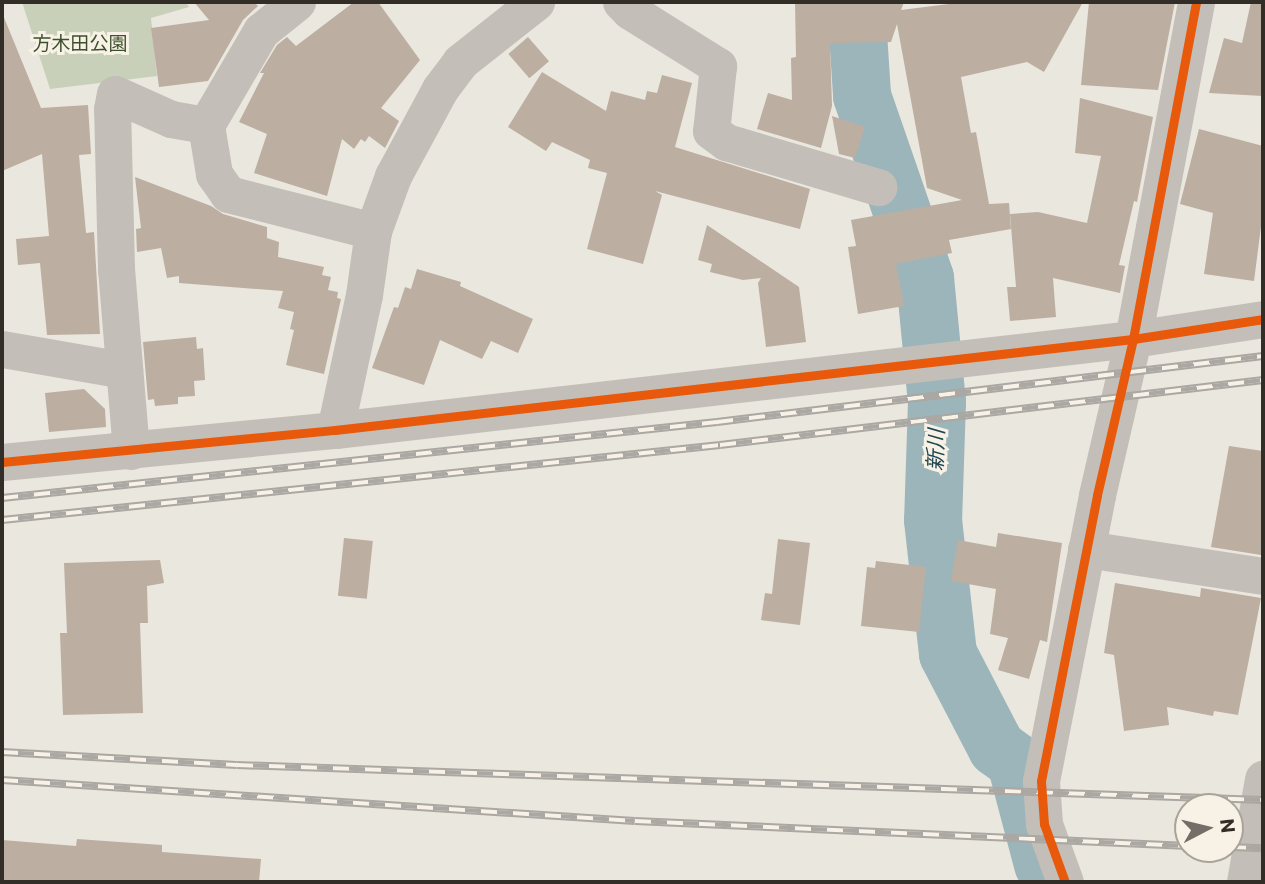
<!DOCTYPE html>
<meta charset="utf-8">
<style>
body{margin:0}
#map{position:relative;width:1265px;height:884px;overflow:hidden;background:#eae7df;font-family:Commissioner,"Noto Sans JP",sans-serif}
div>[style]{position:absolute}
.green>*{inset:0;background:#c8d0ba}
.river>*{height:58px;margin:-29px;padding:0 29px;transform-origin:29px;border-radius:29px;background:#9cb5ba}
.building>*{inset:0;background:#bcaea1;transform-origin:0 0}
.minor>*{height:37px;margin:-18.5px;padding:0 18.5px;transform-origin:18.5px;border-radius:18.5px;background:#c3bfb8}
.rail>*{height:8px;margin-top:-4px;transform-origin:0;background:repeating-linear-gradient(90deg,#f7f2e5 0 16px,#aba7a2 0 32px);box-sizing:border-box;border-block:2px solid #aba7a2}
.cycleway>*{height:9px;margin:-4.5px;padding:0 4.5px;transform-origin:4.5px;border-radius:4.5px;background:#e8590c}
span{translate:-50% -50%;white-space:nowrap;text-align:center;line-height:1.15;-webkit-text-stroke:6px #f7f2e5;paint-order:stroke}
.park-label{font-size:19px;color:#3d502c}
.water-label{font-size:21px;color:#1f4651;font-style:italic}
.frame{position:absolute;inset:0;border:4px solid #332d27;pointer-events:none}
.north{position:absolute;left:1174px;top:793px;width:70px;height:70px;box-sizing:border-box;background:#f7f2e5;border:2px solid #a9a399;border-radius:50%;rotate:83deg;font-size:19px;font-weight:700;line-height:28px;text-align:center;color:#332d27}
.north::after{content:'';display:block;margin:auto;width:24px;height:32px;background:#736e67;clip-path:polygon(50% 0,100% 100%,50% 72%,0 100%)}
</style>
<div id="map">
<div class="green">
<div style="clip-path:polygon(22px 2px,186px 2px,189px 7px,151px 18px,157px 76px,50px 89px)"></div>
</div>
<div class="river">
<div style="left:856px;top:2px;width:94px;rotate:86.3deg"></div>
<div style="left:862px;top:96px;width:193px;rotate:70.9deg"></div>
<div style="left:925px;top:278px;width:125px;rotate:84.5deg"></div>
<div style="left:937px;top:402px;width:118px;rotate:91.9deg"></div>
<div style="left:933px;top:520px;width:135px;rotate:83.6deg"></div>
<div style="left:948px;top:654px;width:106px;rotate:62.5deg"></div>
<div style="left:997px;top:748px;width:24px;rotate:36deg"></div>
<div style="left:1016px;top:762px;width:106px;rotate:75.2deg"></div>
</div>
<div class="building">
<div style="clip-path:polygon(194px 2px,254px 2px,258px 6px,243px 20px,208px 81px,159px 87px,151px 28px,209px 20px)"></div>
<div style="clip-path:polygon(354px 2px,378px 2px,420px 60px,381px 108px,399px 121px,385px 148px,369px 136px,365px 142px,361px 139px,354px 149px,342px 139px,327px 196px,254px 173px,267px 134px,239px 122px,264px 73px,260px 73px,277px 45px,287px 37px,296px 46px)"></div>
<div style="clip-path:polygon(795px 2px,904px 2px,901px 10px,965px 2px,1083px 2px,1044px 72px,1027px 62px,961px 77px,971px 133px,976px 132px,989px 204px,1009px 203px,1011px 229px,949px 240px,952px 253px,896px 264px,904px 306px,858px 314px,848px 247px,856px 246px,851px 220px,962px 200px,927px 188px,897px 24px,891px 42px,830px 43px,832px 106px,821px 148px,757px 129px,768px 93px,792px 100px,791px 58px,796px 57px)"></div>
<div style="clip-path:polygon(1089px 2px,1175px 2px,1158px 90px,1081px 85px)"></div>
<div style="clip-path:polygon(1251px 2px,1263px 2px,1263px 96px,1209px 93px,1224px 38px,1242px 43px)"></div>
<div style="clip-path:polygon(3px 15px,41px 108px,88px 105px,91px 154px,79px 155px,86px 233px,94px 232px,100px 334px,47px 335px,40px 263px,18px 265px,16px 239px,49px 236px,42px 154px,2px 171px)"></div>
<div style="left:528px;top:37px;width:32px;height:26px;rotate:49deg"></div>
<div style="clip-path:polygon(542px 72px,606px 111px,611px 91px,645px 100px,647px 91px,657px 93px,662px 75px,692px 83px,675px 147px,810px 189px,800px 229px,655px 191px,662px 195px,643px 264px,587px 249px,607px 173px,588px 168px,590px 160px,552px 142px,546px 151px,508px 127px)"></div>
<div style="clip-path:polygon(1080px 98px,1153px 117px,1137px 202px,1134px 201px,1119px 265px,1125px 266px,1120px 293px,1053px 278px,1056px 317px,1010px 321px,1007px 287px,1016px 287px,1010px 214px,1038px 212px,1087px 223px,1101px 156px,1075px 153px)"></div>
<div style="clip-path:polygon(832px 116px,865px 127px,855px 158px,839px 154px)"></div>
<div style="clip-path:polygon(1199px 129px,1263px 146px,1263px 211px,1254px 281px,1204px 274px,1213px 213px,1180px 204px)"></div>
<div style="clip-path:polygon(135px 177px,211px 206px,223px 214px,267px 227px,267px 238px,279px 242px,278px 257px,324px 267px,322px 275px,331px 277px,328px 290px,338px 292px,337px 298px,341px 299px,324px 374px,286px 365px,294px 330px,290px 329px,294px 312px,278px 308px,283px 291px,179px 283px,179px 276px,167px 278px,161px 248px,137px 252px,136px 229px,141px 228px)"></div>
<div style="clip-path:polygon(707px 225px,799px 287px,806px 342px,766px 347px,758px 283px,761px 278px,743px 280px,710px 272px,712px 264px,698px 260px)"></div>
<div style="clip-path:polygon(417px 269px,461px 282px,460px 286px,533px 319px,518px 353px,491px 341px,482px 359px,440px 340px,424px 385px,372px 368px,394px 307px,398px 308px,405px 287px,411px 289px)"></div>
<div style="clip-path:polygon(196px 337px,197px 349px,203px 348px,205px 380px,194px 381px,195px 396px,178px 397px,178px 404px,155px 406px,154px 399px,148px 400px,143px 342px)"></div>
<div style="clip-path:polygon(84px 389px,105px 409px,106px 427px,49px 432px,45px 393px)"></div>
<div style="clip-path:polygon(1229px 446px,1263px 451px,1261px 555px,1211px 547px)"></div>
<div style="clip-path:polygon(998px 533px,1062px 543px,1047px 642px,1040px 640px,1029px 679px,998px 670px,1008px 638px,990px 634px,996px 589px,951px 581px,958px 540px,996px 547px)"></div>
<div style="left:344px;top:538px;width:29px;height:58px;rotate:6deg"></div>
<div style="clip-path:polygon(778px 539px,810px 543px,800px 625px,761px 620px,765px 593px,772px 594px)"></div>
<div style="clip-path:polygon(160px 560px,164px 583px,147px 586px,148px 623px,140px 623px,143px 713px,63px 715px,60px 633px,67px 633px,64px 563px)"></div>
<div style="clip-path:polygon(876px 561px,926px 567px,919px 632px,861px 626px,867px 567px,875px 568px)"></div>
<div style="clip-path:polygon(1115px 583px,1200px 597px,1201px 588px,1261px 598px,1238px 715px,1214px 711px,1213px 716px,1167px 707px,1169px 725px,1124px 731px,1114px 655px,1104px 653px)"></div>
<div style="clip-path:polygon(77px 839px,162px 845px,162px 852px,261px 859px,259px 882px,2px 882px,2px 840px,76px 846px)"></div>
</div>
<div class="minor">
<div style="left:297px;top:2px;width:46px;rotate:141.1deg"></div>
<div style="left:261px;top:31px;width:109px;rotate:120.3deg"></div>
<div style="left:206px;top:125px;width:50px;rotate:80.7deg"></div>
<div style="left:214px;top:174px;width:24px;rotate:55deg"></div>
<div style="left:228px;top:194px;width:150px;rotate:14.3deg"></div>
<div style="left:621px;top:2px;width:13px;rotate:45deg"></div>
<div style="left:630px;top:11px;width:104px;rotate:32deg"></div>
<div style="left:718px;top:66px;width:65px;rotate:96.1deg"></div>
<div style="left:711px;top:131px;width:19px;rotate:36deg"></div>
<div style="left:726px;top:142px;width:159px;rotate:16.5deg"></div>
<div style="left:2px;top:349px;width:124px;rotate:9.8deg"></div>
<div style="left:335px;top:430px;width:138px;rotate:-77.9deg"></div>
<div style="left:364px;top:295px;width:65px;rotate:-82deg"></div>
<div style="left:373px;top:231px;width:59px;rotate:-70deg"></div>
<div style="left:393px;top:176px;width:99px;rotate:-61.6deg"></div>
<div style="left:440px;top:89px;width:34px;rotate:-53deg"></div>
<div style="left:460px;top:62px;width:97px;rotate:-38.3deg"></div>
<div style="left:131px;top:451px;width:183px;rotate:-94.7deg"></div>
<div style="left:116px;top:269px;width:160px;rotate:-91.4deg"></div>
<div style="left:112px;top:109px;width:15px;rotate:-79deg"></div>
<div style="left:115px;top:94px;width:61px;rotate:24.1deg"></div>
<div style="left:171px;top:119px;width:36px;rotate:10deg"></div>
<div style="left:2px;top:462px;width:335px;rotate:-5.5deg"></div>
<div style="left:335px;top:430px;width:803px;rotate:-6.51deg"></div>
<div style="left:1133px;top:339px;width:132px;rotate:-8.7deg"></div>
<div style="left:1086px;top:549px;width:179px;rotate:8.7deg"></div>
<div style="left:1065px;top:882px;width:62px;rotate:-109.9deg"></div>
<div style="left:1044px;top:824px;width:43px;rotate:-94deg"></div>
<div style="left:1041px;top:781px;width:291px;rotate:-78.9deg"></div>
<div style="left:1097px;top:495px;width:160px;rotate:-77deg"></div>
<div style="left:1133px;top:339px;width:343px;rotate:-79.4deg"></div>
<div style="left:1245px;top:882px;width:105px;rotate:-80.1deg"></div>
</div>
<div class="rail">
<div style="left:2px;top:498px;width:719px;rotate:-6.07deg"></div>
<div style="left:717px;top:422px;width:550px;rotate:-6.89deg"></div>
<div style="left:2px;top:520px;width:722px;rotate:-5.96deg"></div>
<div style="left:720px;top:445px;width:547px;rotate:-6.83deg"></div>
<div style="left:2px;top:752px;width:235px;rotate:3.2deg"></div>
<div style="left:237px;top:765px;width:1027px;rotate:1.95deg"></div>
<div style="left:2px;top:780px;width:634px;rotate:3.71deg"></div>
<div style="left:635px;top:821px;width:554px;rotate:2.59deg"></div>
<div style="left:1230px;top:847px;width:33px;rotate:2deg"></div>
</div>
<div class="cycleway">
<div style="left:2px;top:462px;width:335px;rotate:-5.5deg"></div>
<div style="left:335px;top:430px;width:803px;rotate:-6.51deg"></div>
<div style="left:1133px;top:339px;width:132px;rotate:-8.7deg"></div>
<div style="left:1065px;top:882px;width:62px;rotate:-109.9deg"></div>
<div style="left:1044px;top:824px;width:43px;rotate:-94deg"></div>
<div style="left:1041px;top:781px;width:291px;rotate:-78.9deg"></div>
<div style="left:1097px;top:495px;width:160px;rotate:-77deg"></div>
<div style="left:1133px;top:339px;width:343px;rotate:-79.4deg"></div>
</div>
<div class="park-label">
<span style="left:80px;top:43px">方木田公園</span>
</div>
<div class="water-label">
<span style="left:935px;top:450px;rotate:-88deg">新川</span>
</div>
<div class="frame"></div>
<div class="north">N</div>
</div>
